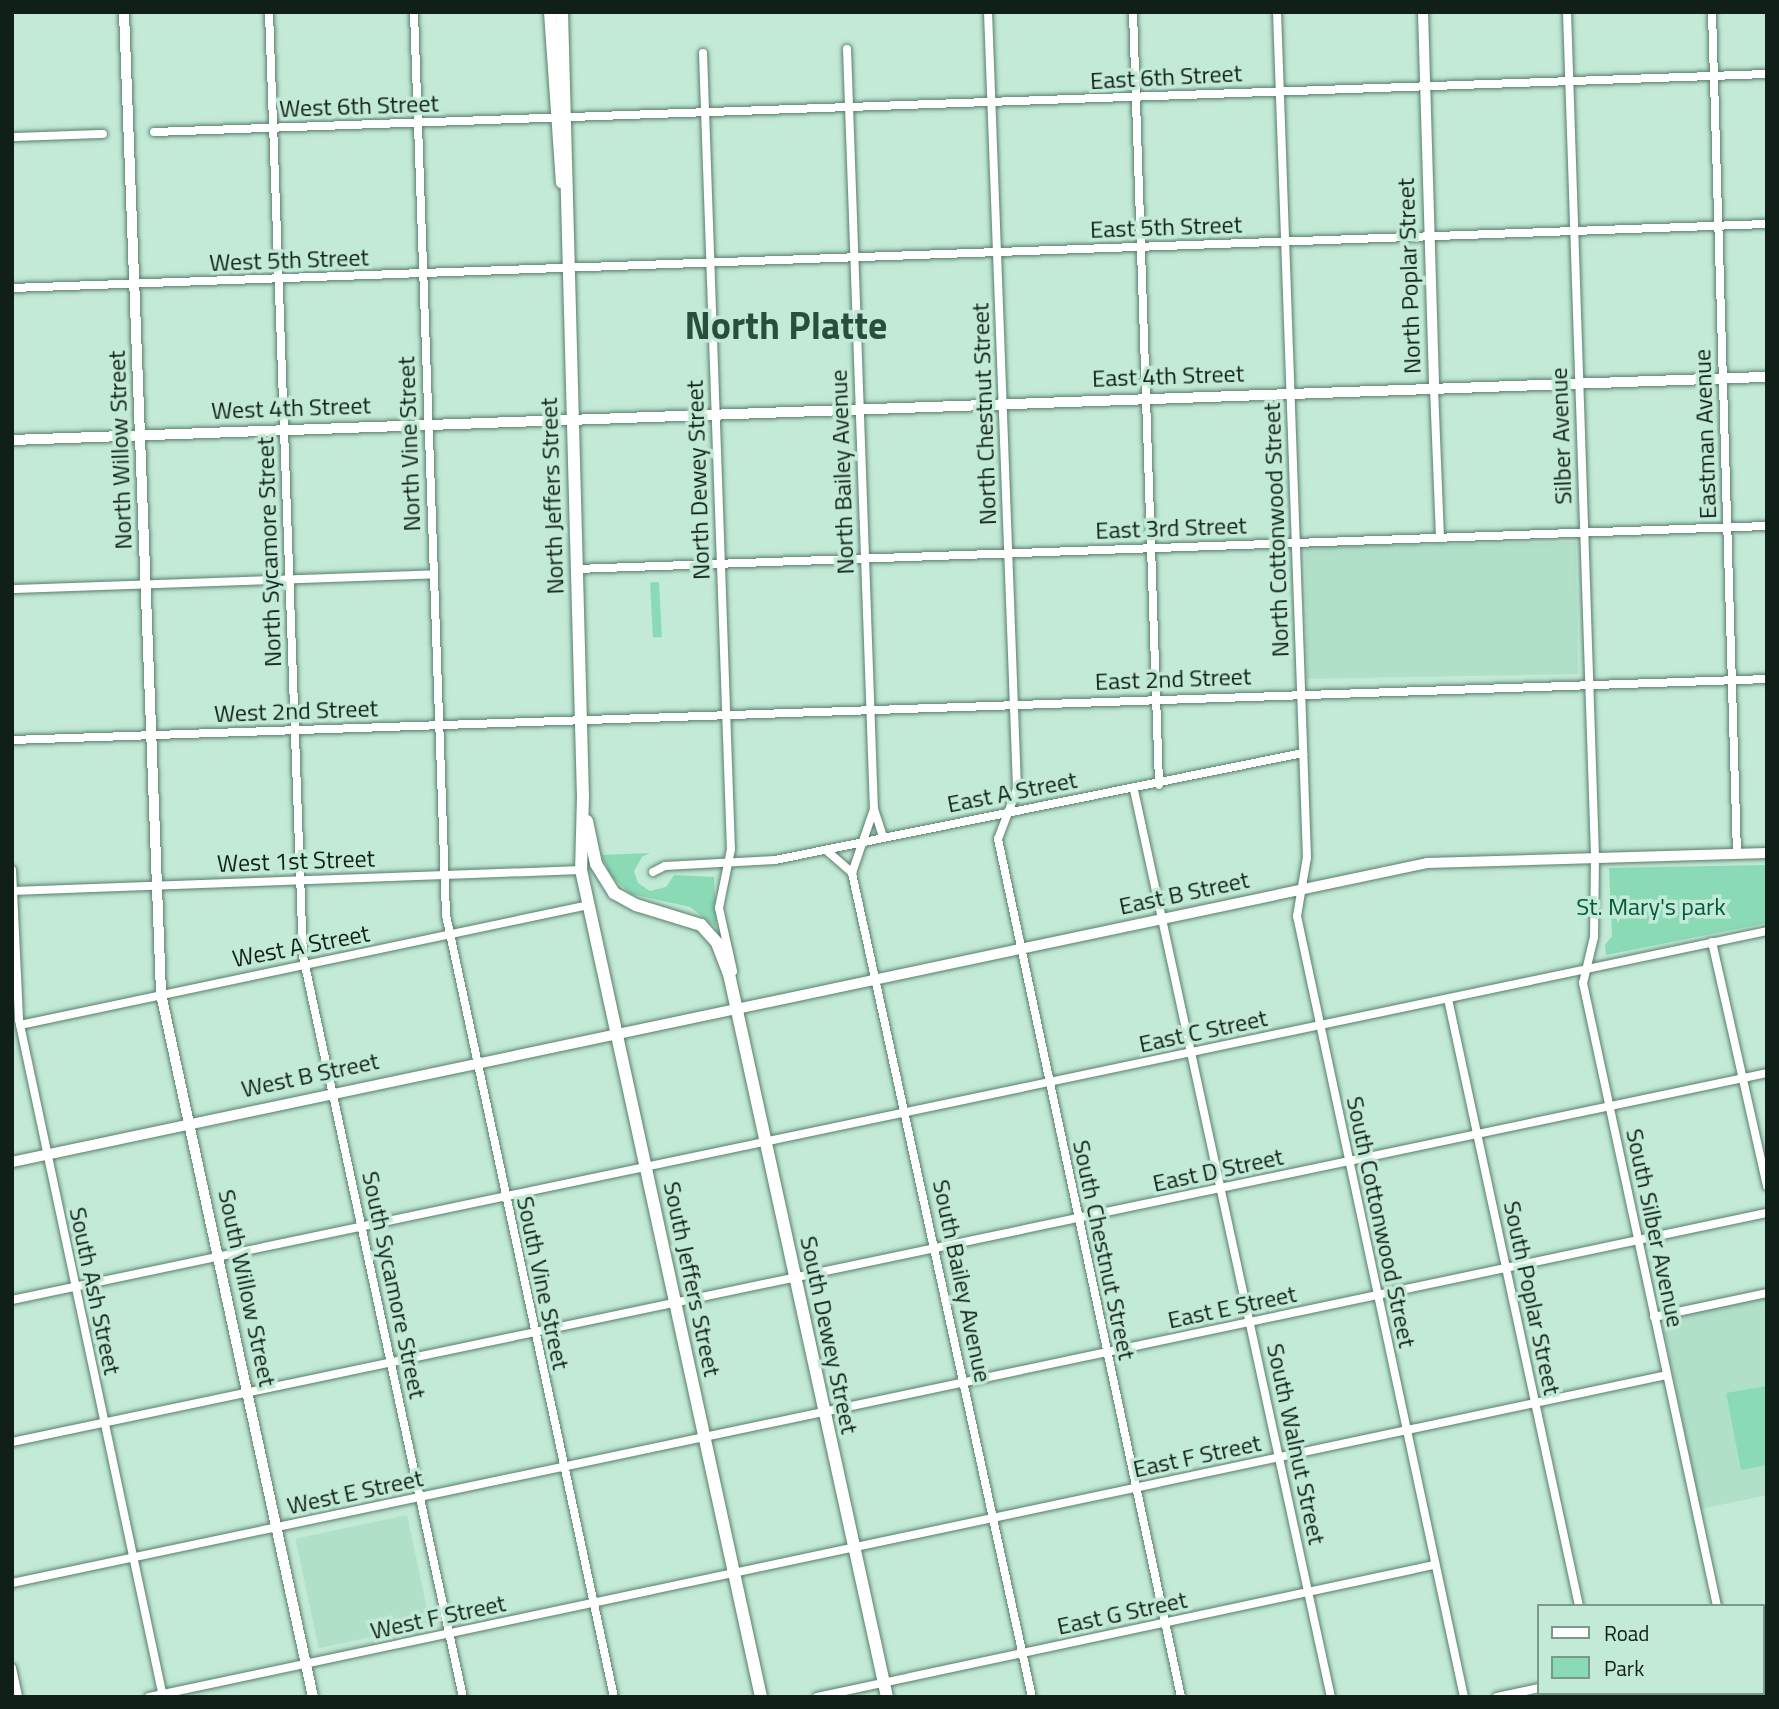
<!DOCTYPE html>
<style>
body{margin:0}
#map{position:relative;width:1779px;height:1709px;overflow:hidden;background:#c2ead6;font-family:"Titillium Web",sans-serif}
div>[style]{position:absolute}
.built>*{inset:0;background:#b1e0c8;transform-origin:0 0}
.green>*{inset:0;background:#8bdab6;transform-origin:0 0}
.roads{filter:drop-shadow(0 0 2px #597e6c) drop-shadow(0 0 2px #597e6c)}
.minor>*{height:8px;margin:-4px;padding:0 4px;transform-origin:4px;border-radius:4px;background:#fff}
.tertiary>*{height:10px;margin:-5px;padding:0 5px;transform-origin:5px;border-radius:5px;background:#fff}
.secondary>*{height:10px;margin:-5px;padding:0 5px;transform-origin:5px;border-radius:5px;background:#fff}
.trunk>*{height:12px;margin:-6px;padding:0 6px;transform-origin:6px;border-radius:6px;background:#fff}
span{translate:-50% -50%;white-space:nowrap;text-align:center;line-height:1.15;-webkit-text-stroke:7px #c2ead6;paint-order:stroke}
.street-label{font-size:24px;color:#101f18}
.park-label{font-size:24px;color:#02583c}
.town-label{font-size:38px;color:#2a4e3e;font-weight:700}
.frame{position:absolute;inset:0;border:14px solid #101f18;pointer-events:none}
.legend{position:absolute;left:1537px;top:1604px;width:228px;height:91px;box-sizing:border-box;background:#c2ead6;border:2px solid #7b998a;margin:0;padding:9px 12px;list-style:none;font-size:21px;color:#101f18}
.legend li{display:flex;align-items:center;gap:14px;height:35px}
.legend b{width:35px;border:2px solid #7b998a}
</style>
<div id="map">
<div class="built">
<div style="left:1576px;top:542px;width:132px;height:271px;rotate:89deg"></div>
<div style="clip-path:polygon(1767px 1298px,1767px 1495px,1701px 1509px,1662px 1319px)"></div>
<div style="left:407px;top:1515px;width:112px;height:114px;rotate:78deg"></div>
</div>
<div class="green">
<div style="left:659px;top:582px;width:55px;height:9px;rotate:87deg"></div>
<div style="clip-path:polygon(650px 853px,642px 857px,634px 871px,638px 883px,650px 891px,666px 887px,674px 875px,714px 877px,716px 927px,690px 907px,631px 894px,612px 877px,601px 855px)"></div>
<div style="clip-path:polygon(1767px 865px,1767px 923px,1606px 955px,1605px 945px,1612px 936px,1609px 868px)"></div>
<div style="clip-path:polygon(1767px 1386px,1767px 1465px,1741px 1470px,1726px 1393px)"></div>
</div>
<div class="roads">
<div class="minor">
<div style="left:269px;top:12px;width:945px;rotate:87.94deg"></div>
<div style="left:303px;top:956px;width:758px;rotate:77.82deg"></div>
<div style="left:414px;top:12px;width:904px;rotate:87.97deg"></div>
<div style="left:446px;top:915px;width:800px;rotate:77.88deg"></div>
<div style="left:988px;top:12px;width:778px;rotate:87.86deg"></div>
<div style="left:1017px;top:789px;width:53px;rotate:110.8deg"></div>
<div style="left:998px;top:839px;width:877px;rotate:77.96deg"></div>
<div style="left:1133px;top:12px;width:773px;rotate:88.07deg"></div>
<div style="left:1277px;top:12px;width:846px;rotate:87.97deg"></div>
<div style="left:1307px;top:857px;width:60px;rotate:99.6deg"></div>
<div style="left:1297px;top:916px;width:799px;rotate:77.93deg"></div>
<div style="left:1567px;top:12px;width:845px;rotate:88.1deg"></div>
<div style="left:1595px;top:857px;width:80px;rotate:90.7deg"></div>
<div style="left:1594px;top:937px;width:47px;rotate:103.4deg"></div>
<div style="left:1583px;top:983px;width:637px;rotate:77.86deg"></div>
<div style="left:1712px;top:12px;width:842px;rotate:88.3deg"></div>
<div style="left:847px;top:49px;width:760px;rotate:87.97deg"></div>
<div style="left:874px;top:809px;width:68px;rotate:109deg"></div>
<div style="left:852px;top:873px;width:843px;rotate:77.68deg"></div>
<div style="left:703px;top:53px;width:796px;rotate:87.99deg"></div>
<div style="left:731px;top:849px;width:60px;rotate:101.5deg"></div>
<div style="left:719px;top:908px;width:65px;rotate:77.5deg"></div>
<div style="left:154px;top:132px;width:1614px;rotate:-2.06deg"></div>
<div style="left:12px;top:137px;width:91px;rotate:-1.9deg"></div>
<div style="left:12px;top:288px;width:1756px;rotate:-2.09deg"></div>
<div style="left:1434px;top:388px;width:150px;rotate:87.7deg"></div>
<div style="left:576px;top:569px;width:1192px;rotate:-2.07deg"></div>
<div style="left:12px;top:589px;width:421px;rotate:-2deg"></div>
<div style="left:12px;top:740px;width:1756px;rotate:-1.99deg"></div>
<div style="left:1134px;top:790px;width:928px;rotate:77.75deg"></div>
<div style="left:874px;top:809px;width:29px;rotate:72deg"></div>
<div style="left:826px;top:850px;width:35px;rotate:41deg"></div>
<div style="left:12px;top:870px;width:150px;rotate:87.3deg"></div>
<div style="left:19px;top:1020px;width:692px;rotate:77.99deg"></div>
<div style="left:653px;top:872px;width:13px;rotate:-27deg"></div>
<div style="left:665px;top:866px;width:110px;rotate:-3.1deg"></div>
<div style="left:775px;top:860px;width:539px;rotate:-11.46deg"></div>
<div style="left:12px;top:891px;width:569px;rotate:-2.11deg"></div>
<div style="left:1712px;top:942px;width:250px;rotate:77.3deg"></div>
<div style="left:1448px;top:999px;width:621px;rotate:77.82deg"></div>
<div style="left:20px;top:1025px;width:582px;rotate:-11.91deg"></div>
<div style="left:12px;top:1300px;width:1793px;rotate:-11.87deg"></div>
<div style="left:1654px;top:1317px;width:116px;rotate:-12deg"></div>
<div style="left:12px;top:1442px;width:1793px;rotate:-11.87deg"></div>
<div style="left:12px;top:1583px;width:1794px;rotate:-11.91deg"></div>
<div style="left:1763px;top:1641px;width:4px;rotate:-14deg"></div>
<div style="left:12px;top:1668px;width:30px;rotate:78deg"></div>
<div style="left:1599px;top:1693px;width:4px;rotate:90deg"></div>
<div style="left:1736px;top:1693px;width:4px;rotate:90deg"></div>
<div style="left:149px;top:1697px;width:1551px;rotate:-11.98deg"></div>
<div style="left:817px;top:1697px;width:631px;rotate:-12.08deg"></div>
<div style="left:1497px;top:1697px;width:43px;rotate:-12.1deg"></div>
</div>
<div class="tertiary">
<div style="left:12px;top:1162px;width:1446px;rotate:-11.93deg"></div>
<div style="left:1427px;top:863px;width:340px;rotate:-1.7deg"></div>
</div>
<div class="secondary">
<div style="left:124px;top:12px;width:983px;rotate:87.84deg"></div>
<div style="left:161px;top:994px;width:719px;rotate:77.8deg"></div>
<div style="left:1423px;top:12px;width:376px;rotate:88.3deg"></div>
<div style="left:12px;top:440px;width:1756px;rotate:-2.06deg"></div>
</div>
<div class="trunk">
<div style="left:550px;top:12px;width:171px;rotate:86deg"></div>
<div style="left:562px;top:12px;width:784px;rotate:88.47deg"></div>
<div style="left:583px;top:796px;width:74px;rotate:91.5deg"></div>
<div style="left:581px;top:870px;width:846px;rotate:77.72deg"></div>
<div style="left:587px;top:821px;width:44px;rotate:78.2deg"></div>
<div style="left:596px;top:864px;width:34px;rotate:58deg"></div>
<div style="left:614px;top:893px;width:25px;rotate:29deg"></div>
<div style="left:636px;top:905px;width:68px;rotate:17.1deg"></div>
<div style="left:701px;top:925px;width:24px;rotate:48deg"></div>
<div style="left:717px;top:943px;width:33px;rotate:69deg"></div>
<div style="left:729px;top:974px;width:740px;rotate:77.67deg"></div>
</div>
</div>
<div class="street-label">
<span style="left:1166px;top:77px;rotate:-3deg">East 6th Street</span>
<span style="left:359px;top:106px;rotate:-2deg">West 6th Street</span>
<span style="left:1166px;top:227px;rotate:-2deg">East 5th Street</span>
<span style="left:289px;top:260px;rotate:-2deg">West 5th Street</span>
<span style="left:1409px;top:276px;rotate:-92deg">North Poplar Street</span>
<span style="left:1168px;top:376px;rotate:-2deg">East 4th Street</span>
<span style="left:291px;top:408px;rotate:-2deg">West 4th Street</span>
<span style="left:984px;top:414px;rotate:-92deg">North Chestnut Street</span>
<span style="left:1705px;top:434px;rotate:-92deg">Eastman Avenue</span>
<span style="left:1561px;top:436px;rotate:-92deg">Silber Avenue</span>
<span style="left:409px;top:444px;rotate:-92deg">North Vine Street</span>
<span style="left:120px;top:450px;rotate:-92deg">North Willow Street</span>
<span style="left:842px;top:472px;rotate:-92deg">North Bailey Avenue</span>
<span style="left:698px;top:480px;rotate:-92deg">North Dewey Street</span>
<span style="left:552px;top:496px;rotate:-92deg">North Jeffers Street</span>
<span style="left:1171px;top:528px;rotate:-2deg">East 3rd Street</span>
<span style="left:1276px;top:530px;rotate:-92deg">North Cottonwood Street</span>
<span style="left:269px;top:552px;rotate:-92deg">North Sycamore Street</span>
<span style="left:1173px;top:679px;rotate:-2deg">East 2nd Street</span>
<span style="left:296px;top:711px;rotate:-2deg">West 2nd Street</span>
<span style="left:1012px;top:792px;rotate:-11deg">East A Street</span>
<span style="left:296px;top:861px;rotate:-2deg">West 1st Street</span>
<span style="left:1184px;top:893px;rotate:-12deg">East B Street</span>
<span style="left:301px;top:946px;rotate:-11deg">West A Street</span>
<span style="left:1203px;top:1031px;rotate:-12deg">East C Street</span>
<span style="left:310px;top:1075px;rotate:-12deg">West B Street</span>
<span style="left:1218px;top:1170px;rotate:-12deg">East D Street</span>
<span style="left:1381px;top:1222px;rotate:78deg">South Cottonwood Street</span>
<span style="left:1655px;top:1228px;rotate:78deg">South Silber Avenue</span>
<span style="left:1104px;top:1250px;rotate:78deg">South Chestnut Street</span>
<span style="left:692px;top:1279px;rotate:78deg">South Jeffers Street</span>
<span style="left:962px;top:1281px;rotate:78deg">South Bailey Avenue</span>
<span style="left:543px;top:1283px;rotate:78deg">South Vine Street</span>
<span style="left:394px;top:1285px;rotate:78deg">South Sycamore Street</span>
<span style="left:247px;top:1288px;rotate:78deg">South Willow Street</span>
<span style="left:95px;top:1291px;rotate:78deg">South Ash Street</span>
<span style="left:1532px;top:1298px;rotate:78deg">South Poplar Street</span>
<span style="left:1232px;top:1307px;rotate:-12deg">East E Street</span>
<span style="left:829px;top:1335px;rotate:78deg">South Dewey Street</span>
<span style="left:1296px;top:1444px;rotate:78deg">South Walnut Street</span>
<span style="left:1197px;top:1456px;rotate:-12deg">East F Street</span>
<span style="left:355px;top:1492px;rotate:-12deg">West E Street</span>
<span style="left:1122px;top:1613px;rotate:-12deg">East G Street</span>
<span style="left:438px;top:1617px;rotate:-12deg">West F Street</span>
</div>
<div class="park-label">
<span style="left:1651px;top:907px">St. Mary's park</span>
</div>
<div class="town-label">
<span style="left:786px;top:326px">North Platte</span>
</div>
<div class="frame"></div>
<ul class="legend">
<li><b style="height:9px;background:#fff"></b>Road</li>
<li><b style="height:19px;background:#8bdab6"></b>Park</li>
</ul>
</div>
